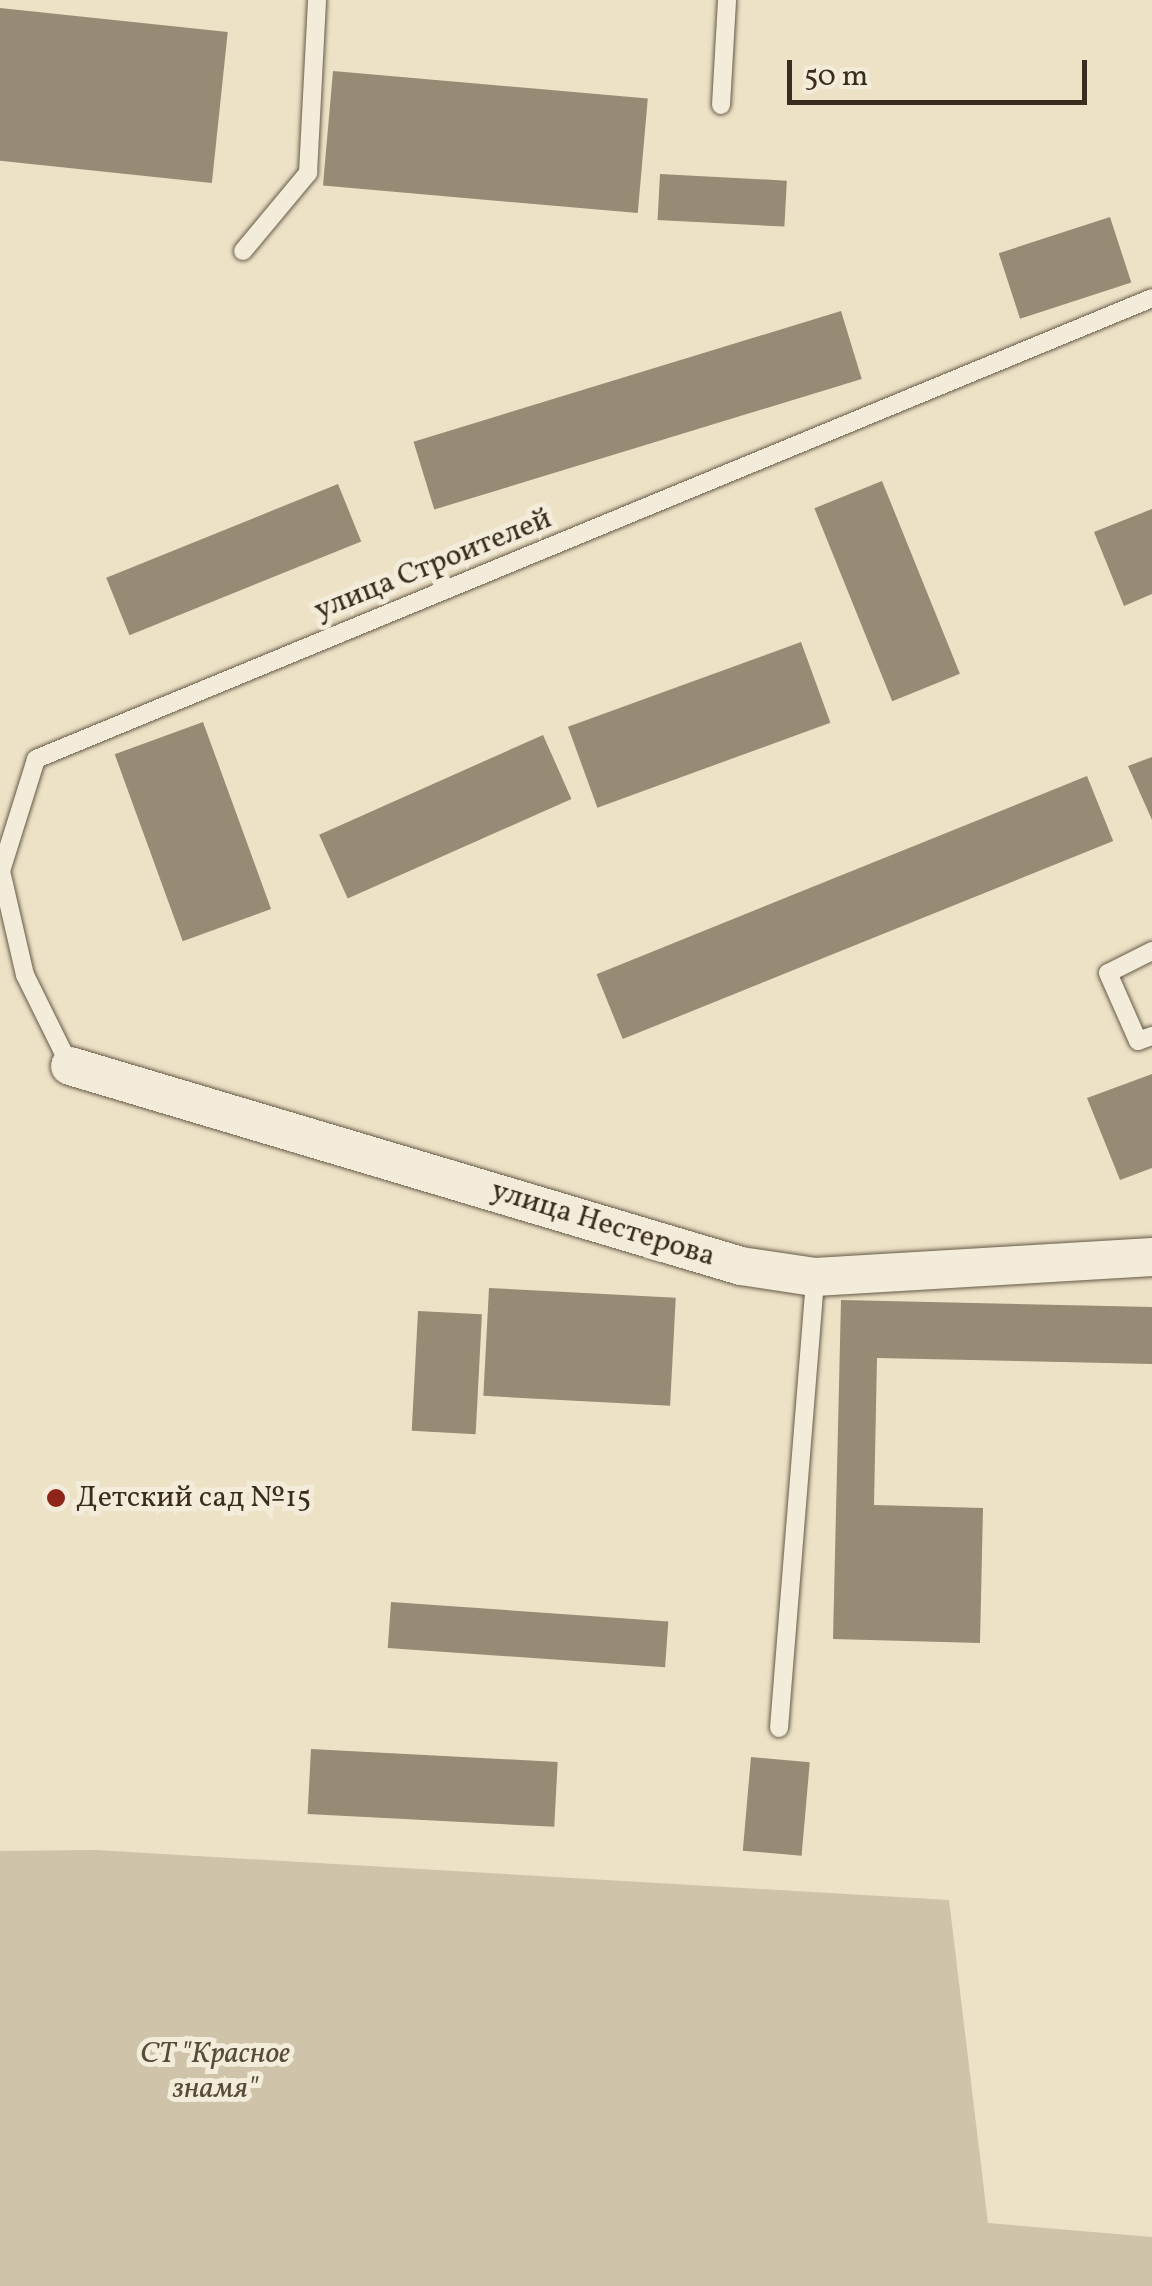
<!DOCTYPE html>
<meta charset="utf-8">
<style>
body{margin:0}
#map{position:relative;width:1152px;height:2286px;overflow:hidden;background:#ede2c6;font-family:Vollkorn,serif}
div>[style]{position:absolute}
.green>*{inset:0;background:#cfc3a9}
.building>*{inset:0;background:#978b75;transform-origin:0 0}
.roads{filter:drop-shadow(0 0 2px #675a47) drop-shadow(0 0 2px #675a47)}
.lane>*{height:18px;margin:-9px;padding:0 9px;transform-origin:9px;border-radius:9px;background:#f3ecda}
.street>*{height:38px;margin:-19px;padding:0 19px;transform-origin:19px;border-radius:19px;background:#f3ecda}
.dots>*{width:28px;height:28px;translate:-50% -50%;box-sizing:border-box;border:5px solid #f3ecda;border-radius:50%}
span{translate:-50% -50%;white-space:nowrap;text-align:center;line-height:1.15;-webkit-text-stroke:10px #f3ecda;paint-order:stroke}
.street-label{font-size:30px;color:#3a2d1d}
.poi-label{font-size:30px;color:#3a2d1d}
.left{translate:0 -50%;text-align:left}
.park-label{font-size:30px;color:#584b39;font-style:italic}
.scale{position:absolute;left:787px;top:60px;width:300px;height:45px;box-sizing:border-box;border:5px solid #3a2d1d;border-top:0;padding-left:12px;font-size:30px;line-height:35px;white-space:nowrap;color:#3a2d1d;-webkit-text-stroke:8px #f3ecda;paint-order:stroke}
</style>
<div id="map">
<div class="green">
<div style="clip-path:polygon(96px 1850px,949px 1900px,988px 2223px,1152px 2237px,1152px 2286px,0 2286px,0 1851px)"></div>
</div>
<div class="building">
<div style="left:0;top:8px;width:229px;height:152px;rotate:6deg"></div>
<div style="left:333px;top:71px;width:316px;height:115px;rotate:5deg"></div>
<div style="left:660px;top:174px;width:127px;height:46px;rotate:3deg"></div>
<div style="left:1110px;top:217px;width:69px;height:117px;rotate:72deg"></div>
<div style="left:841px;top:311px;width:71px;height:447px;rotate:73deg"></div>
<div style="left:882px;top:481px;width:208px;height:73px;rotate:68deg"></div>
<div style="left:338px;top:484px;width:62px;height:250px;rotate:68deg"></div>
<div style="clip-path:polygon(1152px 509px,1152px 594px,1124px 606px,1094px 532px)"></div>
<div style="left:801px;top:642px;width:86px;height:248px;rotate:70deg"></div>
<div style="left:203px;top:722px;width:199px;height:94px;rotate:70deg"></div>
<div style="left:543px;top:735px;width:70px;height:245px;rotate:66deg"></div>
<div style="clip-path:polygon(1152px 757px,1152px 820px,1128px 766px)"></div>
<div style="left:1087px;top:776px;width:70px;height:529px;rotate:68deg"></div>
<div style="clip-path:polygon(1152px 1074px,1152px 1168px,1120px 1180px,1087px 1098px)"></div>
<div style="left:489px;top:1288px;width:187px;height:108px;rotate:3deg"></div>
<div style="clip-path:polygon(841px 1300px,1152px 1307px,1152px 1364px,877px 1358px,874px 1505px,983px 1508px,980px 1643px,833px 1639px)"></div>
<div style="left:418px;top:1311px;width:64px;height:120px;rotate:3deg"></div>
<div style="left:391px;top:1602px;width:278px;height:46px;rotate:4deg"></div>
<div style="left:311px;top:1749px;width:247px;height:65px;rotate:3deg"></div>
<div style="left:751px;top:1757px;width:59px;height:94px;rotate:5deg"></div>
</div>
<div class="roads">
<div class="lane">
<div style="left:721px;top:105px;width:105px;rotate:-86.7deg"></div>
<div style="left:243px;top:251px;width:102px;rotate:-50.2deg"></div>
<div style="left:308px;top:173px;width:173px;rotate:-87deg"></div>
<div style="left:1152px;top:951px;width:49px;rotate:153.4deg"></div>
<div style="left:1108px;top:973px;width:74px;rotate:66.2deg"></div>
<div style="left:1138px;top:1041px;width:15px;rotate:-20deg"></div>
<div style="left:70px;top:1066px;width:102px;rotate:-116.3deg"></div>
<div style="left:25px;top:975px;width:107px;rotate:-103deg"></div>
<div style="left:1px;top:871px;width:117px;rotate:-72.6deg"></div>
<div style="left:36px;top:759px;width:1207px;rotate:-22.44deg"></div>
<div style="left:779px;top:1728px;width:452px;rotate:-85.4deg"></div>
</div>
<div class="street">
<div style="left:70px;top:1066px;width:700px;rotate:16.6deg"></div>
<div style="left:741px;top:1266px;width:75px;rotate:8.5deg"></div>
<div style="left:815px;top:1277px;width:338px;rotate:-3.4deg"></div>
</div>
</div>
<div class="dots">
<div style="left:56px;top:1498px;background:#8f2418"></div>
</div>
<div class="street-label">
<span style="left:433px;top:565px;rotate:-22deg">улица Строителей</span>
<span style="left:603px;top:1224px;rotate:17deg">улица Нестерова</span>
</div>
<div class="poi-label">
<span class="left" style="left:76px;top:1498px">Детский сад №15</span>
</div>
<div class="park-label">
<span style="left:215px;top:2071px">СТ "Красное<br>знамя"</span>
</div>
<div class="scale">50 m</div>
</div>
